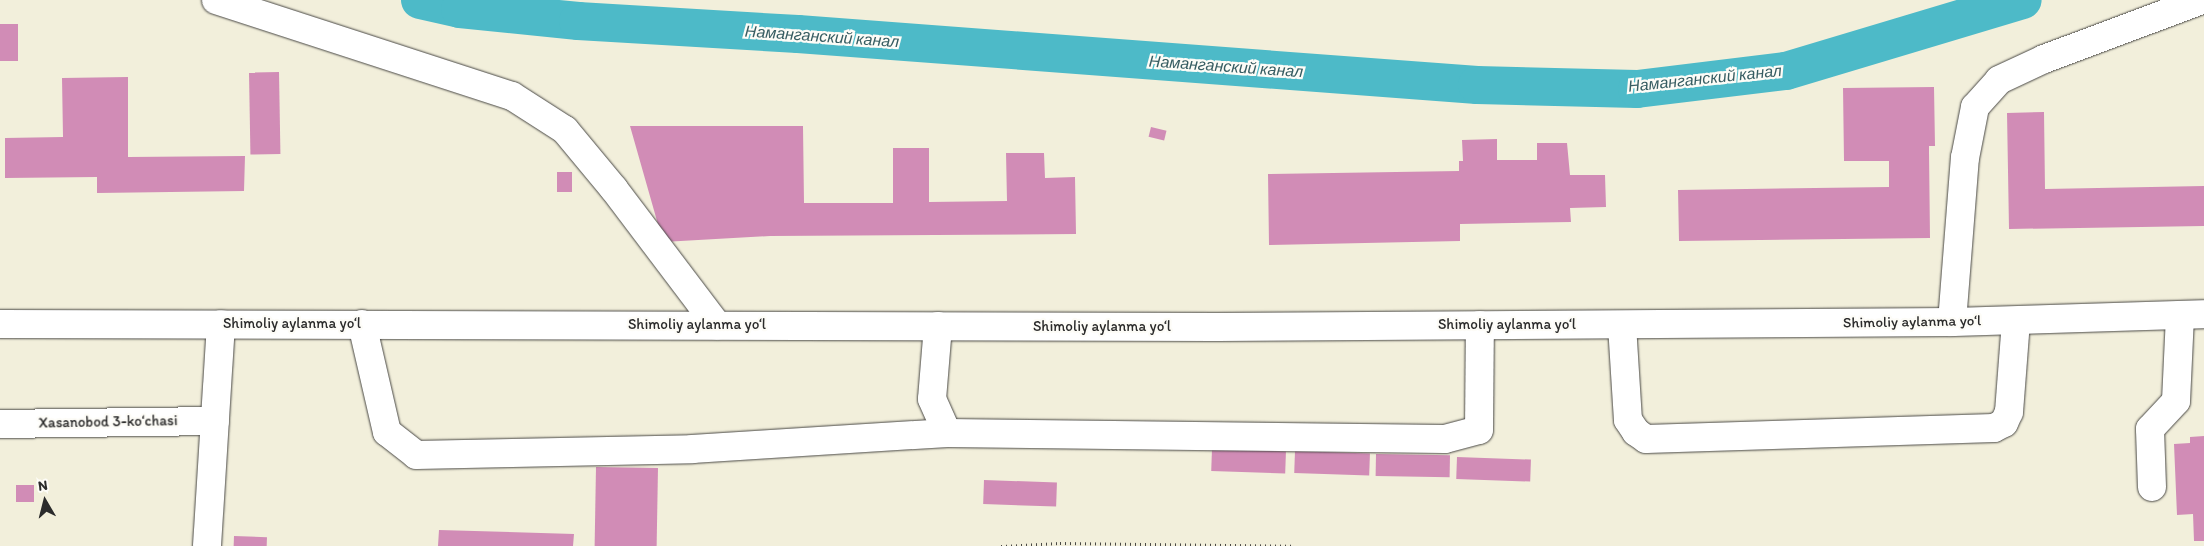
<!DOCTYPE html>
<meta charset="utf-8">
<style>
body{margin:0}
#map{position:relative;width:2204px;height:546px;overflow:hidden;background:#f2efdb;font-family:Itim,sans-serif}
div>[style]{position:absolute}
.canal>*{height:38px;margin:-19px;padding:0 19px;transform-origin:19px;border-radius:19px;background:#4dbac8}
.building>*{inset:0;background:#d18cb6;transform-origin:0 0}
.path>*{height:3px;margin-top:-1.5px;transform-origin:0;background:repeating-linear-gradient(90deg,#494845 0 1px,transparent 0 5px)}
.roads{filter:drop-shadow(0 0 1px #494845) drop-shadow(0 0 1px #494845)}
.minor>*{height:28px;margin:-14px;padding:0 14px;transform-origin:14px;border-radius:14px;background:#fff}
.major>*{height:28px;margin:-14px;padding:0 14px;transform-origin:14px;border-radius:14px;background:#fff}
span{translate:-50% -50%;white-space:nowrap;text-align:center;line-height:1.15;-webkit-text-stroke:4.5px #fdfcf7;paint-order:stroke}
.street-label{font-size:15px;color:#2b2b2b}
.water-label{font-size:16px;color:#375d62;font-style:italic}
.north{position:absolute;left:20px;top:476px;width:50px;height:50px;-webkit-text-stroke:4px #fdfcf7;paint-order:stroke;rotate:352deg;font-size:14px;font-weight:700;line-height:20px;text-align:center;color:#2b2b2b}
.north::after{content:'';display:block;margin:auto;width:18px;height:22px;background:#2b2b2b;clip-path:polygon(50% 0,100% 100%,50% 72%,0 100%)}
</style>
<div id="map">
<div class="canal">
<div style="left:420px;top:0;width:41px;rotate:12.7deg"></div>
<div style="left:460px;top:9px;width:119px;rotate:5.8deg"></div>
<div style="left:578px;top:21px;width:220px;rotate:3.4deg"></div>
<div style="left:798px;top:34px;width:681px;rotate:4.3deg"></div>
<div style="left:1477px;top:85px;width:160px;rotate:1.4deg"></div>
<div style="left:1637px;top:89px;width:150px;rotate:-6.9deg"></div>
<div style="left:1786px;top:71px;width:247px;rotate:-16.7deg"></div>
</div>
<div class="building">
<div style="left:0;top:24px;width:18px;height:37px"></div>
<div style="left:279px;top:72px;width:82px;height:30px;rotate:89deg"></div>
<div style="clip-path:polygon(128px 77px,128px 157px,245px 156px,244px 191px,97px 193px,97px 177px,5px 178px,5px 138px,63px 137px,62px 78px)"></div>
<div style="clip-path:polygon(1934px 87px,1935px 146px,1929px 146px,1929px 151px,1930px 238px,1679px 241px,1678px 190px,1889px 187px,1889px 161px,1844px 161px,1843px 88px)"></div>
<div style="clip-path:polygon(2044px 112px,2045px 189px,2204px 186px,2204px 226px,2009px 229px,2007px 113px)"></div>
<div style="clip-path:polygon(630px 126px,803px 126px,804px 203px,893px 203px,893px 148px,929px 148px,929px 202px,1007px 201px,1006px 153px,1044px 153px,1045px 178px,1075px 177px,1076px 234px,770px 236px,663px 242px)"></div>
<div style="left:1151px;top:127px;width:16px;height:10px;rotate:14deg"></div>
<div style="clip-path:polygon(1497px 139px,1497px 160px,1537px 160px,1537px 143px,1567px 143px,1570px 175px,1605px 175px,1606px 207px,1570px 208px,1571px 222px,1460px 224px,1460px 241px,1269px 245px,1268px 174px,1459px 171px,1459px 161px,1463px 161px,1462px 140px)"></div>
<div style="left:572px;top:172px;width:20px;height:15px;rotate:90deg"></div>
<div style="clip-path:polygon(2204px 436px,2204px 541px,2194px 541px,2193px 514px,2177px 515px,2174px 444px,2190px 443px,2190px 437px)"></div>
<div style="left:1212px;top:449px;width:74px;height:22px;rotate:2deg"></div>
<div style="left:1295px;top:451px;width:75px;height:22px;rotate:2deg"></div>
<div style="left:1376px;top:454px;width:74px;height:22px;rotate:1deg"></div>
<div style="left:1457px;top:457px;width:74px;height:22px;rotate:2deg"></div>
<div style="left:596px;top:467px;width:62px;height:79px;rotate:1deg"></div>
<div style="left:984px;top:480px;width:73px;height:24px;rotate:2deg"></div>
<div style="left:16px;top:485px;width:18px;height:17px"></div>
<div style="clip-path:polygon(439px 530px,574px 534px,573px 546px,438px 546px)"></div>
<div style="left:234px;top:536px;width:33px;height:10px;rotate:2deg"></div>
</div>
<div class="path">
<div style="left:1001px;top:546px;width:59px;rotate:-2.9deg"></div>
<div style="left:1060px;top:543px;width:235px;rotate:0.7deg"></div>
</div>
<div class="roads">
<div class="minor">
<div style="left:216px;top:0;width:311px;rotate:18deg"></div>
<div style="left:512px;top:96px;width:63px;rotate:32.7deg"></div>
<div style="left:565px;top:130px;width:77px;rotate:50.3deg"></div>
<div style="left:614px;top:189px;width:171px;rotate:52.9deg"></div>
<div style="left:1952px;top:322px;width:165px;rotate:-85.5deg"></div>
<div style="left:1965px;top:158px;width:52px;rotate:-78.9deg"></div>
<div style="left:1975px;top:107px;width:36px;rotate:-48deg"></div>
<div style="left:1999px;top:80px;width:50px;rotate:-25deg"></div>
<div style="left:2044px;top:59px;width:169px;rotate:-20.5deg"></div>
<div style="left:362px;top:324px;width:111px;rotate:77deg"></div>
<div style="left:387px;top:432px;width:37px;rotate:38deg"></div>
<div style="left:416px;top:455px;width:276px;rotate:-1.2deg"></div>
<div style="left:692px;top:449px;width:256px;rotate:-3.6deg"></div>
<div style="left:1622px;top:325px;width:95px;rotate:86.4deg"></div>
<div style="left:1628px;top:420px;width:14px;rotate:56deg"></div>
<div style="left:1636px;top:432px;width:12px;rotate:35deg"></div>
<div style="left:1646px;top:439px;width:348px;rotate:-1.8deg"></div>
<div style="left:1994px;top:428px;width:11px;rotate:-27deg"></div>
<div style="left:2004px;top:423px;width:12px;rotate:-66deg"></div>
<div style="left:2009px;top:412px;width:91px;rotate:-85.6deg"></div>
<div style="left:938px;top:326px;width:73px;rotate:94.7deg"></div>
<div style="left:932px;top:399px;width:37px;rotate:66deg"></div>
<div style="left:947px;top:433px;width:498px;rotate:0.7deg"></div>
<div style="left:1445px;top:439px;width:35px;rotate:-15deg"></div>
<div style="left:1479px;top:430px;width:105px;rotate:-89.5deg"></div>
<div style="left:0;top:424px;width:215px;rotate:-0.8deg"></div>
<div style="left:2152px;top:487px;width:58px;rotate:-92deg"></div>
<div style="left:2150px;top:429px;width:38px;rotate:-47deg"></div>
<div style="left:2176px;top:401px;width:86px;rotate:-87.3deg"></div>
<div style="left:207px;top:546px;width:222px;rotate:-86.4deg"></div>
</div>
<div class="major">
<div style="left:0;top:324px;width:1218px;rotate:0.14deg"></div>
<div style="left:1218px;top:327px;width:734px;rotate:-0.39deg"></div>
<div style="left:1952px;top:322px;width:252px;rotate:-1.8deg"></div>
</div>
</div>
<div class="street-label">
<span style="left:1912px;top:322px;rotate:-1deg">Shimoliy aylanma yoʻl</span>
<span style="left:292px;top:324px">Shimoliy aylanma yoʻl</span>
<span style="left:697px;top:325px">Shimoliy aylanma yoʻl</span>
<span style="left:1507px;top:325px">Shimoliy aylanma yoʻl</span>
<span style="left:1102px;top:327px">Shimoliy aylanma yoʻl</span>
<span style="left:108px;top:422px;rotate:-1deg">Xasanobod 3-koʻchasi</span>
</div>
<div class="water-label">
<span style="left:822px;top:37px;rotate:4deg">Наманганский канал</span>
<span style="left:1226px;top:67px;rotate:4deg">Наманганский канал</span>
<span style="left:1705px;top:79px;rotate:-6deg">Наманганский канал</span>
</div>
<div class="north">N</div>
</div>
